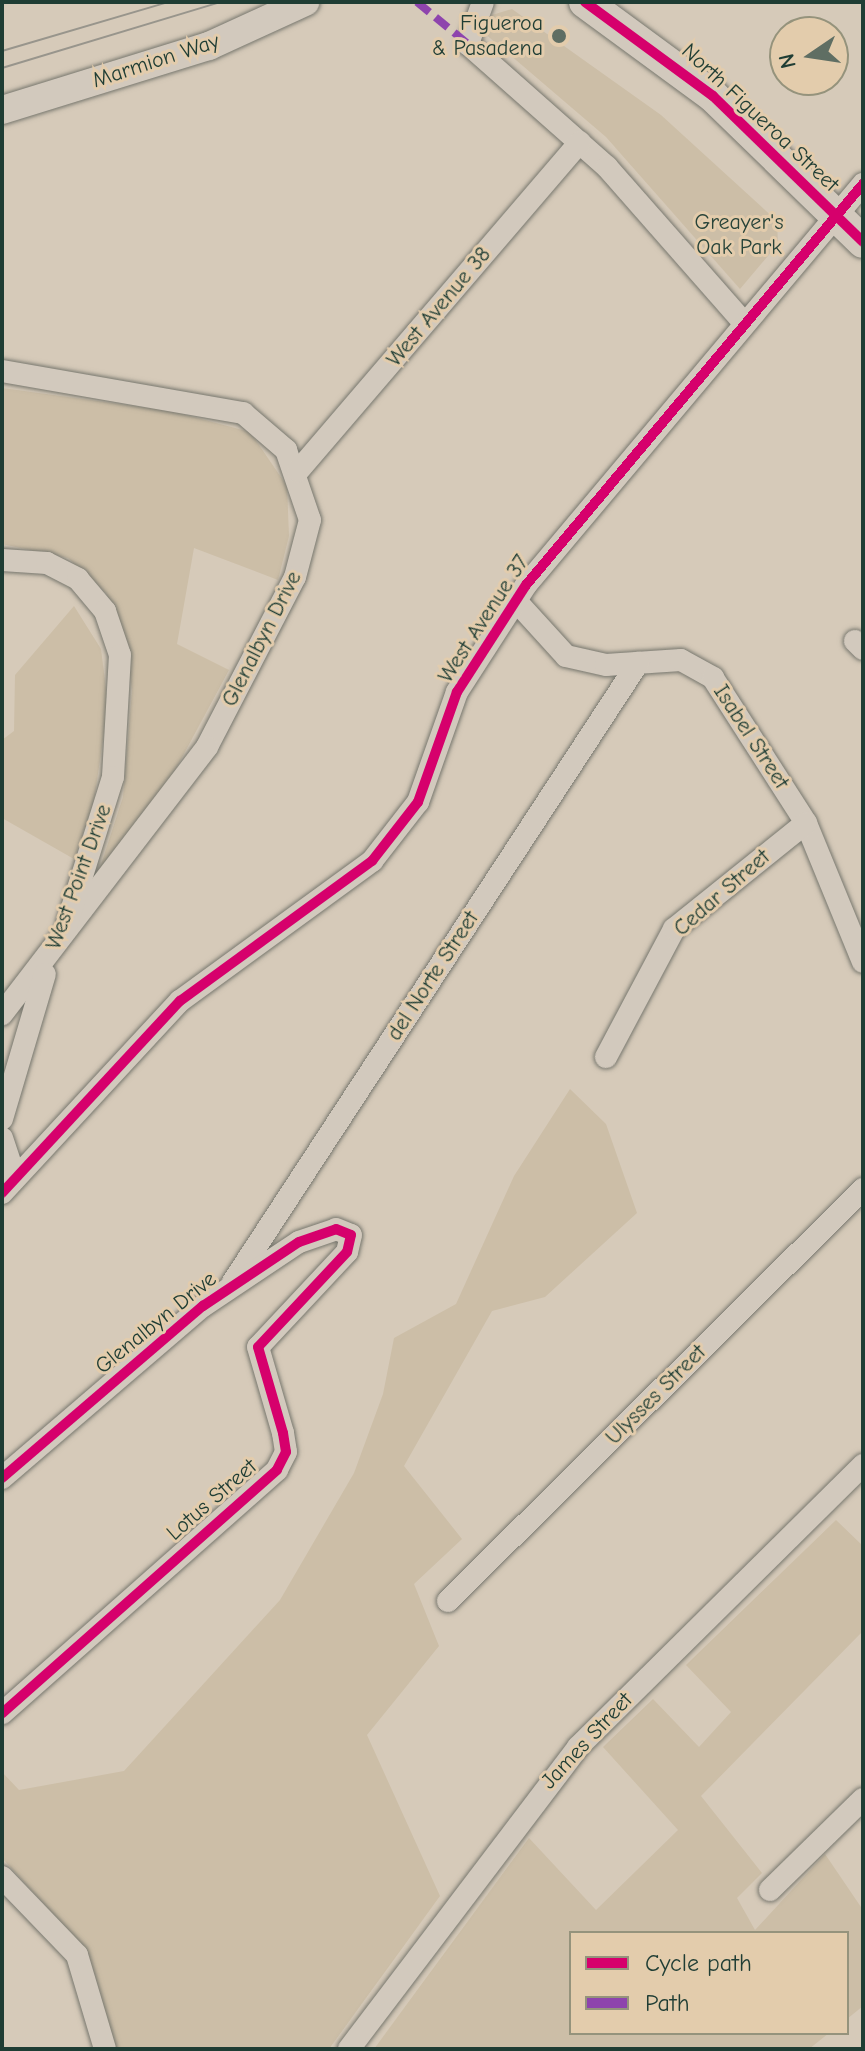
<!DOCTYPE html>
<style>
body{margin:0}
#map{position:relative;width:865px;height:2051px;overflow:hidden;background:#d6cab9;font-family:"Comic Neue",sans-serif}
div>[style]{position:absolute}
.green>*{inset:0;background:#ccbea7}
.roads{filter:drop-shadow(0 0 2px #77776e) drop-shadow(0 0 2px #77776e)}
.minor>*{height:22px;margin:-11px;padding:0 11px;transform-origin:11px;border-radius:11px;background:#d2c9bd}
.tertiary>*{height:28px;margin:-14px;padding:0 14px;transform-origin:14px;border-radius:14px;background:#d2c9bd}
.secondary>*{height:32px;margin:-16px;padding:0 16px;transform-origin:16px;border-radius:16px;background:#d2c9bd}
.tram>*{height:2px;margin:-1px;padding:0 1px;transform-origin:1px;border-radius:1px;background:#98958c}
.quiet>*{height:8px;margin-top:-4px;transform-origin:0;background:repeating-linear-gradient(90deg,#8e44ad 0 16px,transparent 0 24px)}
.cycleway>*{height:10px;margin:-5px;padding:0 5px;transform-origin:5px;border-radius:5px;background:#d6006c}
.dots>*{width:22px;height:22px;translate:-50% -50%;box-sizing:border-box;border:4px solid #e3ccac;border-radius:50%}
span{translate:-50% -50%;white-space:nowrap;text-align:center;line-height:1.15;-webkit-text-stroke:6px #e3ccac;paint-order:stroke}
.poi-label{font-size:22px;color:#1f3d34}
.right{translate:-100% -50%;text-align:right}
.street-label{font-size:22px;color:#1f3d34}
.park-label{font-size:22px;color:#274339}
.frame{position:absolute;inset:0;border:4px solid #1f3d34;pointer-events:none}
.legend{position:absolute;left:569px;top:1931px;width:280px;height:104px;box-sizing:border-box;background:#e3ccac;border:2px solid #95937c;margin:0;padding:10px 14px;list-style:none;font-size:24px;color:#1f3d34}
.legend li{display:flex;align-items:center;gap:16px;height:40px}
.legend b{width:40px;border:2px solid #95937c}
.north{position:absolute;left:769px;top:16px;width:80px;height:80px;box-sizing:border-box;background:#e3ccac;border:2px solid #95937c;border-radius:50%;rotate:257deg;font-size:22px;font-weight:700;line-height:32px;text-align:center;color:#1f3d34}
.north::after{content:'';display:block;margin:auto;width:28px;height:36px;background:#5f6e63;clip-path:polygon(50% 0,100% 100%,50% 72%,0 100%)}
</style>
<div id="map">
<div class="green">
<div style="clip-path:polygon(512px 9px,661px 115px,777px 221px,778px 244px,740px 289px,606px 137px,483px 32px,492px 15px)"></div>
<div style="clip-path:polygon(2px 388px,171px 411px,250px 432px,287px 486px,289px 536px,278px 580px,194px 548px,177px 644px,229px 670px,172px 776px,98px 874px,123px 797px,132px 691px,125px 635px,106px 593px,68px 558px,2px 544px)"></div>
<div style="clip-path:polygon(74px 606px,101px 649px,108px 705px,94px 801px,74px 859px,2px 818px,2px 740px,14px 731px,15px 675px)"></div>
<div style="clip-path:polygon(570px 1089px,606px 1124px,637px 1213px,545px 1297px,492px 1311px,404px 1466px,462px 1539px,414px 1584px,439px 1646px,367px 1735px,440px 1896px,329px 2049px,113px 2049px,93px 1973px,66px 1928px,2px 1858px,2px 1772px,19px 1790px,124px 1771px,280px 1600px,354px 1473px,383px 1394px,394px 1338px,456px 1304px,514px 1176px)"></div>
<div style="clip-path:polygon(836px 1520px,863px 1546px,863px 1631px,701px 1796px,762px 1873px,737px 1898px,755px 1930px,825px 1854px,863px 1910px,863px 2006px,847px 2019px,847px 1933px,571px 1933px,571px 2033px,829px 2033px,809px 2049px,374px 2049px,529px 1838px,596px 1910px,678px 1830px,603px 1747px,653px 1699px,699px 1747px,731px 1712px,686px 1665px)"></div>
</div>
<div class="roads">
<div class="minor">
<div style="left:483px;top:2px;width:45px;rotate:109.7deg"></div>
<div style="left:468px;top:44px;width:186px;rotate:41.5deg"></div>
<div style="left:607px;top:167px;width:206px;rotate:48.7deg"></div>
<div style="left:2px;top:371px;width:245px;rotate:9.9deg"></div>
<div style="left:243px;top:413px;width:57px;rotate:40.7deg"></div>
<div style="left:286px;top:450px;width:74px;rotate:71.1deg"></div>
<div style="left:310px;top:520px;width:59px;rotate:104.7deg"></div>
<div style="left:295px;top:577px;width:191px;rotate:117.4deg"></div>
<div style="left:207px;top:747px;width:337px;rotate:127.5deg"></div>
<div style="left:298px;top:471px;width:433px;rotate:-49.4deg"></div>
<div style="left:2px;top:560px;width:45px;rotate:3.8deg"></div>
<div style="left:47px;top:563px;width:35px;rotate:27deg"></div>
<div style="left:78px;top:579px;width:42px;rotate:49.8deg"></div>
<div style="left:105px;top:611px;width:46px;rotate:71.2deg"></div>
<div style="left:120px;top:655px;width:122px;rotate:93.3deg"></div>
<div style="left:113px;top:777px;width:154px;rotate:107.4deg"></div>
<div style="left:516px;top:601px;width:74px;rotate:47.7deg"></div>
<div style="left:566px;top:656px;width:41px;rotate:12.7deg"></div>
<div style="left:606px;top:665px;width:75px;rotate:-3.8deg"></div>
<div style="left:681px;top:660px;width:37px;rotate:29deg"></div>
<div style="left:713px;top:678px;width:172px;rotate:57.3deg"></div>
<div style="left:806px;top:823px;width:150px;rotate:67.7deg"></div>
<div style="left:855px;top:641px;width:11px;rotate:45deg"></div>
<div style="left:606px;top:1057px;width:145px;rotate:-62deg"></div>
<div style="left:674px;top:929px;width:169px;rotate:-38.8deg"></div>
<div style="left:2px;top:1119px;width:151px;rotate:-73.5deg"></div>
<div style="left:2px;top:1138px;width:41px;rotate:71.6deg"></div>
<div style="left:2px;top:1193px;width:262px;rotate:-47.2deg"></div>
<div style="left:180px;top:1001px;width:238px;rotate:-36.1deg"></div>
<div style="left:372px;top:861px;width:75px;rotate:-52.1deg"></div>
<div style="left:418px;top:802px;width:117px;rotate:-70.5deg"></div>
<div style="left:457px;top:692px;width:127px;rotate:-57.2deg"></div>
<div style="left:526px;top:585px;width:524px;rotate:-49.96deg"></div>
<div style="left:233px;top:1282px;width:740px;rotate:-56.8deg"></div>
<div style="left:2px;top:1478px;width:265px;rotate:-40.6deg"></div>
<div style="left:203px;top:1306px;width:115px;rotate:-33.7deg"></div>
<div style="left:299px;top:1242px;width:39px;rotate:-19deg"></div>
<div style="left:336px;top:1229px;width:16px;rotate:22deg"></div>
<div style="left:351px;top:1235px;width:17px;rotate:103deg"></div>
<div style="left:347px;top:1252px;width:130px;rotate:133.1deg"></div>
<div style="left:258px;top:1347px;width:90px;rotate:73.8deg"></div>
<div style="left:283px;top:1433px;width:19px;rotate:81deg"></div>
<div style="left:286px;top:1452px;width:20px;rotate:117deg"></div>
<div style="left:277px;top:1470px;width:367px;rotate:138.5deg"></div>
<div style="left:448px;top:1601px;width:585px;rotate:-44.79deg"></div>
<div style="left:2px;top:1877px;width:108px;rotate:46.1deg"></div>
<div style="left:77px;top:1955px;width:98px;rotate:73.4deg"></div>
<div style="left:770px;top:1890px;width:130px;rotate:-44.4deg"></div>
<div style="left:349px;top:2049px;width:379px;rotate:-52.8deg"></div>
<div style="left:578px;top:1747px;width:401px;rotate:-44.7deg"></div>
</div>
<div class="tertiary">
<div style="left:2px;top:110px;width:217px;rotate:-17.2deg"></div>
<div style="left:209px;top:46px;width:106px;rotate:-24.6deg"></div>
</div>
<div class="secondary">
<div style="left:585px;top:2px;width:159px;rotate:36.3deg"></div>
<div style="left:713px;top:96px;width:209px;rotate:44.2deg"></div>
</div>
</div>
<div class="tram">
<div style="left:2px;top:51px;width:173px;rotate:-16.4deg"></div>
<div style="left:2px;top:68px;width:228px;rotate:-16.8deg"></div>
</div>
<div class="quiet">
<div style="left:417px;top:2px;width:66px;rotate:39.5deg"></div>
</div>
<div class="cycleway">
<div style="left:585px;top:2px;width:159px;rotate:36.3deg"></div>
<div style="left:713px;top:96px;width:209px;rotate:44.2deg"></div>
<div style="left:2px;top:1193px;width:262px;rotate:-47.2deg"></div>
<div style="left:180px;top:1001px;width:238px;rotate:-36.1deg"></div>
<div style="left:372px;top:861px;width:75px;rotate:-52.1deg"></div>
<div style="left:418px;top:802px;width:117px;rotate:-70.5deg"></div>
<div style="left:457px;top:692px;width:127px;rotate:-57.2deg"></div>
<div style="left:526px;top:585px;width:524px;rotate:-49.96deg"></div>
<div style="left:2px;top:1478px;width:265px;rotate:-40.6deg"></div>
<div style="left:203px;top:1306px;width:115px;rotate:-33.7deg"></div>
<div style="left:299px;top:1242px;width:39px;rotate:-19deg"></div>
<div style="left:336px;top:1229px;width:16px;rotate:22deg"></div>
<div style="left:351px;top:1235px;width:17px;rotate:103deg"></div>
<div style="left:347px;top:1252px;width:130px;rotate:133.1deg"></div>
<div style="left:258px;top:1347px;width:90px;rotate:73.8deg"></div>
<div style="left:283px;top:1433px;width:19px;rotate:81deg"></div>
<div style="left:286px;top:1452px;width:20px;rotate:117deg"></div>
<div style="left:277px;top:1470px;width:367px;rotate:138.5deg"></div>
</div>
<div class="dots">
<div style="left:559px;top:36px;background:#5f6e63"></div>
</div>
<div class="poi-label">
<span class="right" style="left:543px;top:36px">Figueroa<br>&amp; Pasadena</span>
</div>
<div class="street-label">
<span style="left:156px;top:61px;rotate:-18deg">Marmion Way</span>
<span style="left:760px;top:118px;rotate:43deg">North Figueroa Street</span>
<span style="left:439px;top:307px;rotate:-50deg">West Avenue 38</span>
<span style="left:484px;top:619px;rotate:-57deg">West Avenue 37</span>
<span style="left:262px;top:639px;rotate:-63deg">Glenalbyn Drive</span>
<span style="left:751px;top:737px;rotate:57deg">Isabel Street</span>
<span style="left:79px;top:877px;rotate:-70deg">West Point Drive</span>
<span style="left:722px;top:893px;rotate:-41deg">Cedar Street</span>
<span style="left:433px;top:976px;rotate:-57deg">del Norte Street</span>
<span style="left:156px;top:1323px;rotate:-39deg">Glenalbyn Drive</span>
<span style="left:656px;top:1395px;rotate:-45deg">Ulysses Street</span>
<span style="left:212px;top:1500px;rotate:-41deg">Lotus Street</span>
<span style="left:587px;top:1741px;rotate:-47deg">James Street</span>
</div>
<div class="park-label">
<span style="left:739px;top:235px">Greayer's<br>Oak Park</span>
</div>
<div class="frame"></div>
<ul class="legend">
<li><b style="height:10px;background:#d6006c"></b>Cycle path</li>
<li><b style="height:10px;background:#8e44ad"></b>Path</li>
</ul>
<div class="north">N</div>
</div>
